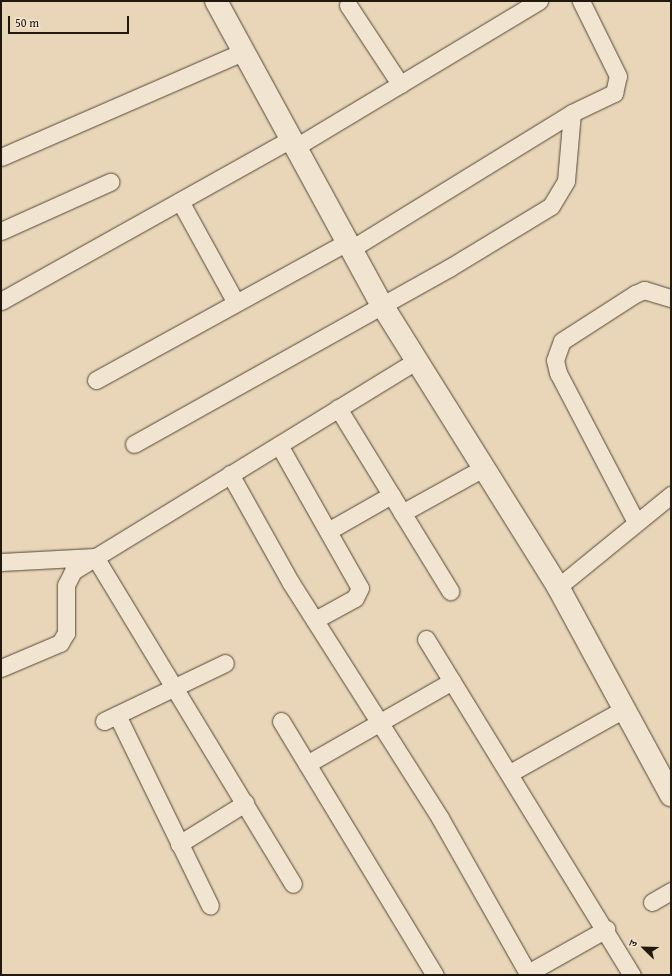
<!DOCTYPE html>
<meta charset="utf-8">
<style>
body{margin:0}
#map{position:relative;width:672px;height:976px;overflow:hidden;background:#e9d6b8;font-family:"Gentium Book Plus","Noto Serif Devanagari",serif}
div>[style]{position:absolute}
.roads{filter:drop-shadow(0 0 1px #534838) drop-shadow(0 0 1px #534838)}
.minor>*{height:17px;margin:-8.5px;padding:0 8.5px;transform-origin:8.5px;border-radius:8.5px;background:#f1e4d1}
.tertiary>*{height:22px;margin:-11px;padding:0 11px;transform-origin:11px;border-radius:11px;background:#f1e4d1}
span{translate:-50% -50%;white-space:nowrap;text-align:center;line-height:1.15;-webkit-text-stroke:3px #f1e4d1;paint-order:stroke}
.frame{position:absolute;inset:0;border:2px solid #21180e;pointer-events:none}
.north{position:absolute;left:624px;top:928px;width:40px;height:40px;-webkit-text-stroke:3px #f1e4d1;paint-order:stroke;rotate:293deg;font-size:11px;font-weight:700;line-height:16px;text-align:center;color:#21180e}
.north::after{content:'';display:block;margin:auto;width:14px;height:18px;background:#21180e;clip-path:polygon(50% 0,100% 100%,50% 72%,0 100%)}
.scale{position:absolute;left:8px;top:16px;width:121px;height:18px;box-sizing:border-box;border:2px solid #21180e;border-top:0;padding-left:5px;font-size:12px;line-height:14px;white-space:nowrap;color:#21180e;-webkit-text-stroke:3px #f1e4d1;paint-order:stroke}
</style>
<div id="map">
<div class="roads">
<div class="minor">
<div style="left:348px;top:5px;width:95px;rotate:56.6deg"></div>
<div style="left:294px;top:148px;width:286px;rotate:-31deg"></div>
<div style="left:1px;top:157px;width:264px;rotate:-23.5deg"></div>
<div style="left:180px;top:201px;width:116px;rotate:61.2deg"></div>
<div style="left:1px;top:231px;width:120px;rotate:-24.2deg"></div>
<div style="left:351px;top:249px;width:259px;rotate:-31.6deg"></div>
<div style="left:572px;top:113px;width:47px;rotate:-25.5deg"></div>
<div style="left:614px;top:93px;width:17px;rotate:-77deg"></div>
<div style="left:618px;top:76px;width:84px;rotate:-116.3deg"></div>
<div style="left:1px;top:301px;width:330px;rotate:-29.2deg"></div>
<div style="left:96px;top:380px;width:286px;rotate:-28.8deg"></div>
<div style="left:338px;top:408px;width:215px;rotate:58.5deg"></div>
<div style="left:134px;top:444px;width:361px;rotate:-29.2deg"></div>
<div style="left:449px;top:268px;width:119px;rotate:-31.3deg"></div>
<div style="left:551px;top:206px;width:29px;rotate:-59deg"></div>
<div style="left:566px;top:181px;width:68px;rotate:-85deg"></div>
<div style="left:279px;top:445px;width:164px;rotate:60.5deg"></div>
<div style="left:360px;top:588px;width:11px;rotate:117deg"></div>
<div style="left:355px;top:598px;width:46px;rotate:151.2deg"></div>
<div style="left:230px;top:474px;width:125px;rotate:60.8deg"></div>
<div style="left:291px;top:583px;width:278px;rotate:57.6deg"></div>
<div style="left:440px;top:818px;width:180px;rotate:60.5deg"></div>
<div style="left:402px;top:513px;width:95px;rotate:-29deg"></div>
<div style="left:636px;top:522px;width:168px;rotate:-117.6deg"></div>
<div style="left:558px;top:373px;width:13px;rotate:-103deg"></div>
<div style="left:555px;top:360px;width:20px;rotate:-70deg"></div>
<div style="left:562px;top:341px;width:87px;rotate:-32.8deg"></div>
<div style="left:635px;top:294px;width:10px;rotate:-24deg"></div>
<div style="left:644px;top:290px;width:28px;rotate:17deg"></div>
<div style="left:328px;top:531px;width:73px;rotate:-29.7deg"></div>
<div style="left:1px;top:562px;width:94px;rotate:-3deg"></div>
<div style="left:95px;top:557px;width:382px;rotate:58.8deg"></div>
<div style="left:558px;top:587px;width:146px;rotate:-39.2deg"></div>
<div style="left:426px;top:639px;width:394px;rotate:58.5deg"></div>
<div style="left:1px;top:668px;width:64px;rotate:-23deg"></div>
<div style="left:60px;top:643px;width:12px;rotate:-59deg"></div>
<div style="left:66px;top:633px;width:48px;rotate:-90deg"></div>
<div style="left:66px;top:585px;width:16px;rotate:-63deg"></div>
<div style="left:73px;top:571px;width:404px;rotate:-31.5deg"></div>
<div style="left:117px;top:715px;width:212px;rotate:64deg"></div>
<div style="left:104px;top:721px;width:134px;rotate:-25.6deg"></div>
<div style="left:281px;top:721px;width:297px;rotate:58.8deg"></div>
<div style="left:307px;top:764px;width:167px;rotate:-29.8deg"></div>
<div style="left:510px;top:773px;width:131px;rotate:-29.3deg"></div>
<div style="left:179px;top:844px;width:78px;rotate:-31.8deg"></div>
<div style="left:652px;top:902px;width:22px;rotate:-30deg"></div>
<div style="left:528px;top:973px;width:90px;rotate:-29.4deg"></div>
</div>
<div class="tertiary">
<div style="left:216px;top:1px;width:346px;rotate:61.4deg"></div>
<div style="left:382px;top:305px;width:332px;rotate:58deg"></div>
<div style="left:558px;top:587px;width:237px;rotate:61.5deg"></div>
</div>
</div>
<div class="frame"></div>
<div class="north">उ</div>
<div class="scale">50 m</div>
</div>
